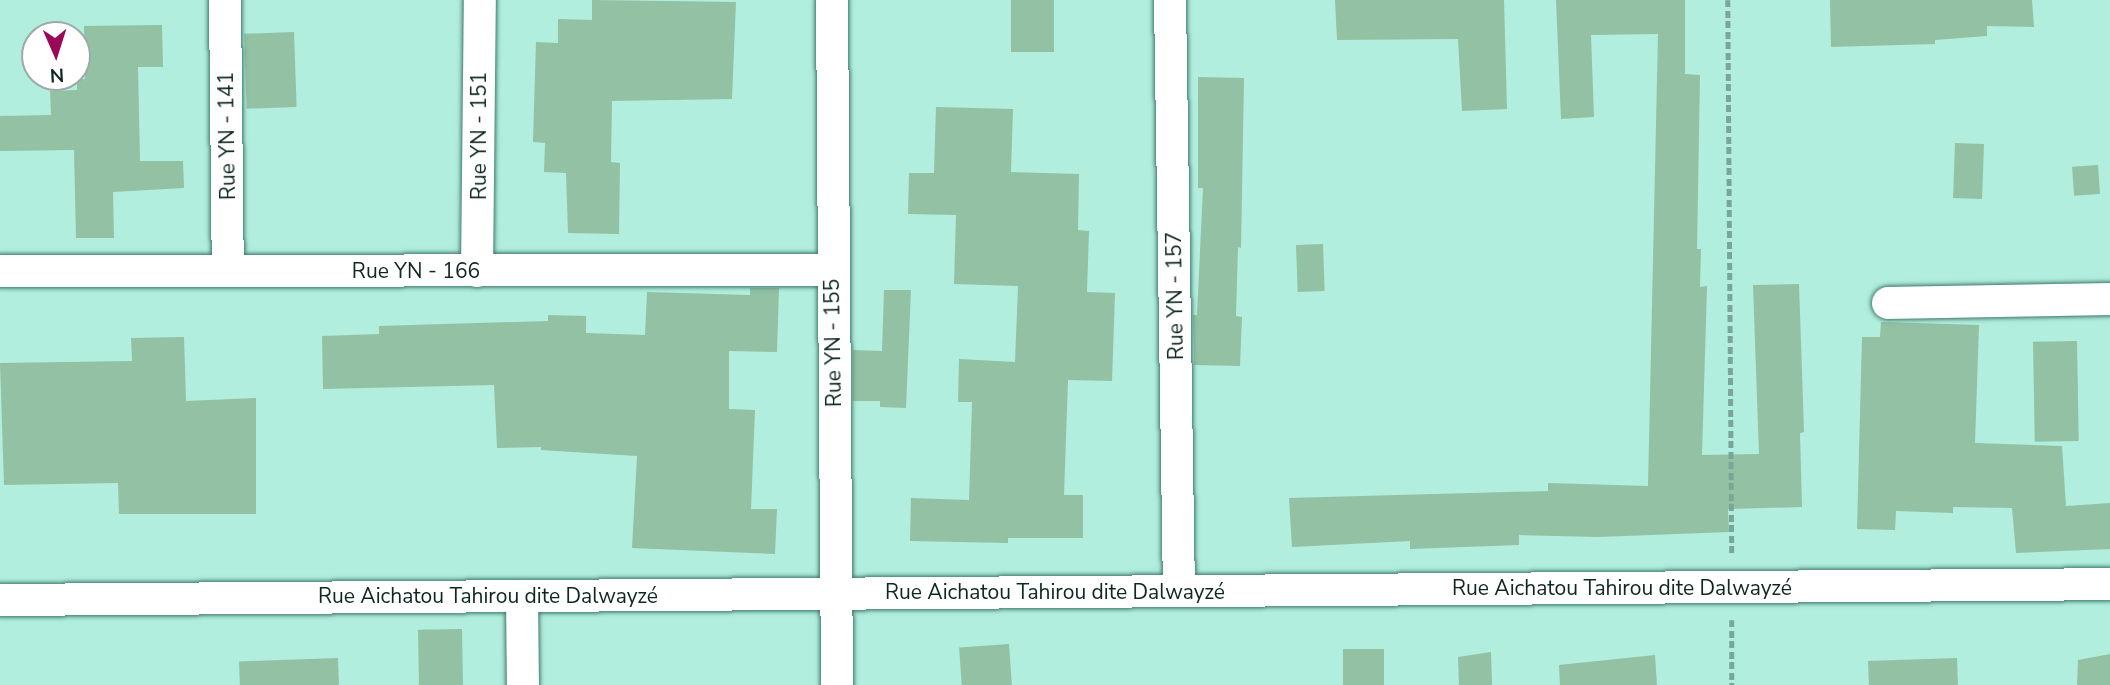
<!DOCTYPE html>
<meta charset="utf-8">
<style>
body{margin:0}
#map{position:relative;width:2110px;height:685px;overflow:hidden;background:#b1eedd;font-family:"Nunito Sans",sans-serif}
div>[style]{position:absolute}
.building>*{inset:0;background:#92c1a3;transform-origin:0 0}
.path>*{height:4.5px;margin-top:-2.25px;transform-origin:0;background:repeating-linear-gradient(90deg,#78a79a 0 7px,transparent 0 10.5px)}
.roads{filter:drop-shadow(0 0 2px #407a6c) drop-shadow(0 0 2px #407a6c)}
.minor>*{height:32px;margin:-16px;padding:0 16px;transform-origin:16px;border-radius:16px;background:#fff}
span{translate:-50% -50%;white-space:nowrap;text-align:center;line-height:1.15;-webkit-text-stroke:5px #fff;paint-order:stroke}
.street-label{font-size:21px;color:#0f2721}
.north{position:absolute;left:21px;top:21px;width:70px;height:70px;box-sizing:border-box;background:#fff;border:2px solid #9fa9a6;border-radius:50%;rotate:177deg;font-size:19px;font-weight:700;line-height:28px;text-align:center;color:#0f2721}
.north::after{content:'';display:block;margin:auto;width:24px;height:32px;background:#9a0858;clip-path:polygon(50% 0,100% 100%,50% 72%,0 100%)}
</style>
<div id="map">
<div class="building">
<div style="clip-path:polygon(592px 0,736px 2px,732px 99px,612px 101px,611px 162px,620px 163px,619px 234px,568px 233px,566px 173px,544px 172px,545px 143px,533px 142px,536px 42px,558px 43px,558px 19px,592px 20px)"></div>
<div style="left:1011px;top:0;width:43px;height:52px"></div>
<div style="clip-path:polygon(1335px 0,1504px 0,1507px 109px,1462px 111px,1458px 39px,1337px 40px)"></div>
<div style="clip-path:polygon(1556px 0,1685px 0,1685px 74px,1700px 75px,1697px 249px,1701px 249px,1700px 287px,1707px 286px,1702px 455px,1759px 454px,1753px 285px,1799px 284px,1804px 432px,1800px 433px,1802px 507px,1728px 509px,1729px 532px,1598px 537px,1519px 535px,1519px 545px,1410px 549px,1410px 541px,1292px 547px,1289px 498px,1548px 491px,1548px 483px,1648px 486px,1658px 34px,1591px 35px,1594px 117px,1561px 119px)"></div>
<div style="clip-path:polygon(1830px 0,2032px 0,2034px 27px,1987px 26px,1987px 36px,1935px 40px,1935px 44px,1831px 47px)"></div>
<div style="clip-path:polygon(162px 25px,163px 67px,138px 67px,140px 161px,183px 161px,184px 188px,113px 192px,114px 238px,76px 238px,74px 150px,0 151px,0 116px,51px 115px,50px 91px,77px 90px,77px 79px,85px 79px,84px 26px)"></div>
<div style="left:294px;top:32px;width:75px;height:50px;rotate:88deg"></div>
<div style="clip-path:polygon(1198px 77px,1244px 78px,1241px 248px,1238px 247px,1236px 316px,1242px 317px,1240px 366px,1194px 365px,1193px 315px,1197px 315px,1203px 188px,1198px 188px)"></div>
<div style="clip-path:polygon(936px 107px,1013px 109px,1011px 172px,1079px 174px,1078px 230px,1089px 231px,1087px 292px,1115px 293px,1112px 381px,1068px 380px,1064px 495px,1083px 495px,1083px 538px,1008px 538px,1008px 543px,910px 541px,911px 498px,969px 500px,972px 402px,958px 402px,959px 359px,1015px 362px,1018px 286px,954px 284px,956px 215px,908px 214px,909px 173px,934px 173px)"></div>
<div style="left:1955px;top:143px;width:29px;height:55px;rotate:2deg"></div>
<div style="left:2098px;top:165px;width:29px;height:26px;rotate:86deg"></div>
<div style="left:1323px;top:244px;width:47px;height:27px;rotate:88deg"></div>
<div style="clip-path:polygon(750px 288px,779px 288px,777px 352px,729px 351px,729px 409px,755px 410px,751px 509px,777px 509px,775px 554px,632px 548px,637px 456px,541px 450px,541px 447px,497px 448px,494px 385px,323px 389px,322px 336px,379px 334px,379px 326px,548px 321px,548px 315px,586px 316px,586px 333px,645px 335px,647px 292px,750px 295px)"></div>
<div style="clip-path:polygon(884px 290px,911px 290px,906px 408px,880px 407px,880px 401px,853px 401px,853px 350px,882px 351px)"></div>
<div style="clip-path:polygon(1881px 322px,1979px 325px,1975px 443px,2062px 446px,2066px 506px,2110px 503px,2110px 549px,2016px 553px,2012px 508px,1953px 507px,1953px 513px,1896px 511px,1895px 530px,1857px 529px,1862px 337px,1880px 337px)"></div>
<div style="clip-path:polygon(184px 337px,186px 401px,256px 398px,256px 514px,119px 514px,118px 483px,4px 485px,0 363px,132px 361px,131px 338px)"></div>
<div style="left:2077px;top:341px;width:100px;height:44px;rotate:89deg"></div>
<div style="left:462px;top:629px;width:56px;height:44px;rotate:89deg"></div>
<div style="left:1009px;top:644px;width:41px;height:50px;rotate:86deg"></div>
<div style="left:1343px;top:649px;width:41px;height:36px"></div>
<div style="clip-path:polygon(1491px 652px,1492px 685px,1459px 685px,1458px 657px)"></div>
<div style="clip-path:polygon(2110px 654px,2110px 685px,2077px 685px,2078px 660px)"></div>
<div style="clip-path:polygon(1655px 655px,1657px 685px,1560px 685px,1559px 665px)"></div>
<div style="left:338px;top:658px;width:27px;height:99px;rotate:88deg"></div>
<div style="left:1957px;top:658px;width:27px;height:89px;rotate:88deg"></div>
</div>
<div class="path">
<div style="left:1728px;top:0;width:556px;rotate:89.59deg"></div>
<div style="left:1732px;top:620px;width:65px;rotate:90deg"></div>
</div>
<div class="roads">
<div class="minor">
<div style="left:225px;top:0;width:271px;rotate:89.4deg"></div>
<div style="left:832px;top:0;width:685px;rotate:89.58deg"></div>
<div style="left:1170px;top:0;width:591px;rotate:89.13deg"></div>
<div style="left:0;top:271px;width:832px;rotate:-0.07deg"></div>
<div style="left:477px;top:271px;width:271px;rotate:-89.4deg"></div>
<div style="left:1888px;top:303px;width:222px;rotate:-1deg"></div>
<div style="left:522px;top:596px;width:89px;rotate:89.4deg"></div>
<div style="left:0;top:600px;width:2110px;rotate:-0.43deg"></div>
</div>
</div>
<div class="street-label">
<span style="left:227px;top:136px;rotate:-91deg">Rue YN - 141</span>
<span style="left:479px;top:136px;rotate:-90deg">Rue YN - 151</span>
<span style="left:416px;top:271px">Rue YN - 166</span>
<span style="left:1175px;top:296px;rotate:-91deg">Rue YN - 157</span>
<span style="left:833px;top:343px;rotate:-91deg">Rue YN - 155</span>
<span style="left:1622px;top:588px">Rue Aichatou Tahirou dite Dalwayzé</span>
<span style="left:1055px;top:592px">Rue Aichatou Tahirou dite Dalwayzé</span>
<span style="left:488px;top:596px">Rue Aichatou Tahirou dite Dalwayzé</span>
</div>
<div class="north">N</div>
</div>
